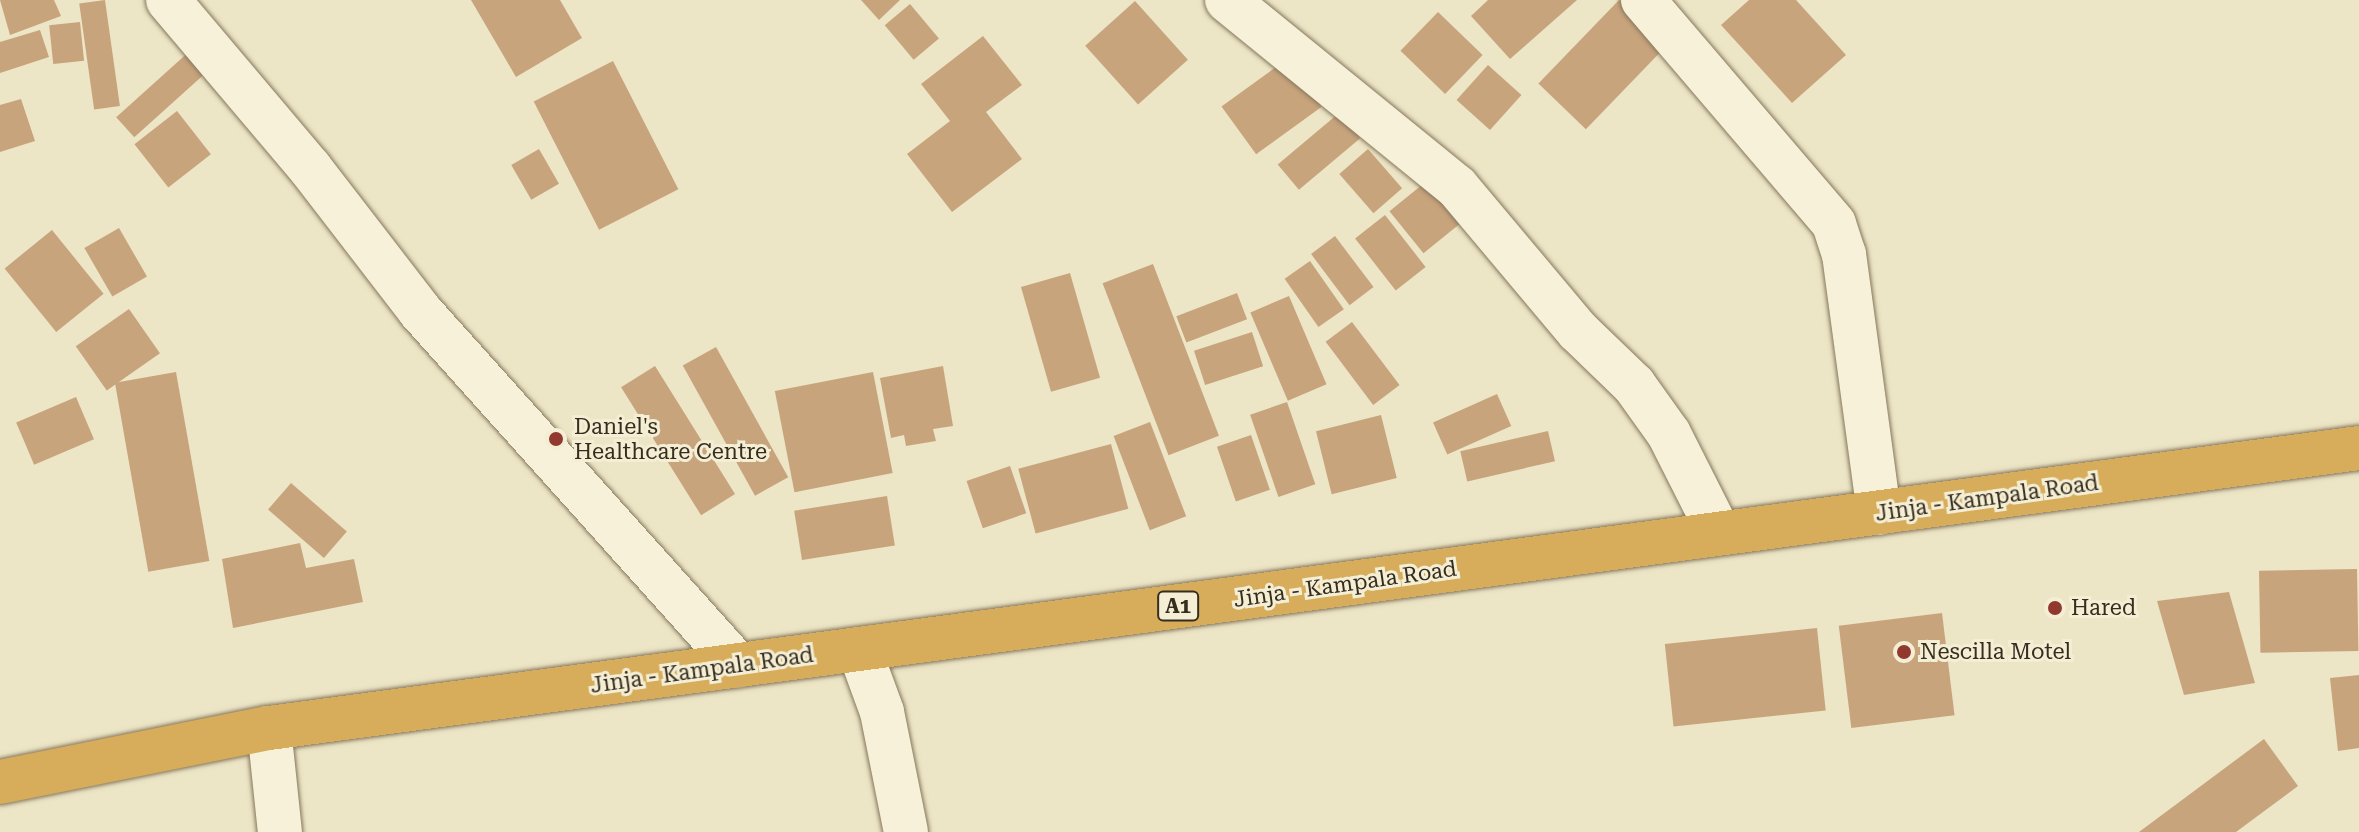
<!DOCTYPE html>
<style>
body{margin:0}
#map{position:relative;width:2359px;height:832px;overflow:hidden;background:#ece5c6;font-family:"Roboto Serif",serif}
div>[style]{position:absolute}
.building>*{inset:0;background:#c8a47d;transform-origin:0 0}
.roads{filter:drop-shadow(0 0 2px #86775c) drop-shadow(0 0 2px #86775c)}
.street>*{height:44px;margin:-22px;padding:0 22px;transform-origin:22px;border-radius:22px;background:#f7f1d9}
.highway>*{height:44px;margin:-22px;padding:0 22px;transform-origin:22px;border-radius:22px;background:#d7ad5b}
.dots>*{width:22px;height:22px;translate:-50% -50%;box-sizing:border-box;border:4px solid #f4eed5;border-radius:50%}
span{translate:-50% -50%;white-space:nowrap;text-align:center;line-height:1.15;-webkit-text-stroke:6px #f4eed5;paint-order:stroke}
.shield-label span{padding:2px 6px;background:#f4eed5;border:2px solid;border-radius:6px;-webkit-text-stroke-width:0}
.shield-label{font-size:20px;color:#372d1f;font-weight:700}
.poi-label{font-size:22px;color:#372d1f}
.left{translate:0 -50%;text-align:left}
.street-label{font-size:22px;color:#372d1f}
</style>
<div id="map">
<div class="building">
<div style="clip-path:polygon(0 0,54px 0,61px 16px,10px 35px)"></div>
<div style="left:105px;top:0;width:107px;height:26px;rotate:82deg"></div>
<div style="clip-path:polygon(471px 0,560px 0,582px 38px,516px 77px)"></div>
<div style="clip-path:polygon(861px 0,900px 0,879px 20px)"></div>
<div style="clip-path:polygon(1488px 0,1577px 0,1510px 59px,1471px 16px)"></div>
<div style="left:1619px;top:0;width:66px;height:116px;rotate:44deg"></div>
<div style="clip-path:polygon(1749px 0,1796px 0,1846px 55px,1792px 103px,1721px 25px)"></div>
<div style="left:1135px;top:1px;width:79px;height:67px;rotate:48deg"></div>
<div style="left:910px;top:4px;width:45px;height:33px;rotate:50deg"></div>
<div style="left:1438px;top:12px;width:62px;height:54px;rotate:44deg"></div>
<div style="left:80px;top:22px;width:39px;height:31px;rotate:84deg"></div>
<div style="clip-path:polygon(40px 30px,49px 57px,0 73px,0 42px)"></div>
<div style="clip-path:polygon(983px 36px,1022px 85px,986px 112px,1022px 159px,952px 212px,907px 154px,950px 121px,921px 84px)"></div>
<div style="left:192px;top:49px;width:27px;height:102px;rotate:48deg"></div>
<div style="left:1287px;top:59px;width:59px;height:81px;rotate:54deg"></div>
<div style="left:613px;top:61px;width:144px;height:89px;rotate:63deg"></div>
<div style="left:1488px;top:65px;width:45px;height:47px;rotate:42deg"></div>
<div style="clip-path:polygon(21px 99px,35px 141px,0 152px,0 105px)"></div>
<div style="left:177px;top:111px;width:55px;height:54px;rotate:52deg"></div>
<div style="left:1339px;top:113px;width:33px;height:80px;rotate:50deg"></div>
<div style="left:539px;top:149px;width:40px;height:32px;rotate:60deg"></div>
<div style="left:1368px;top:149px;width:52px;height:38px;rotate:49deg"></div>
<div style="left:1433px;top:176px;width:54px;height:56px;rotate:51deg"></div>
<div style="left:1385px;top:215px;width:66px;height:38px;rotate:52deg"></div>
<div style="left:119px;top:228px;width:56px;height:40px;rotate:60deg"></div>
<div style="left:52px;top:230px;width:82px;height:61px;rotate:51deg"></div>
<div style="left:1335px;top:236px;width:64px;height:30px;rotate:53deg"></div>
<div style="left:1310px;top:261px;width:59px;height:31px;rotate:55deg"></div>
<div style="left:1153px;top:264px;width:184px;height:54px;rotate:69deg"></div>
<div style="left:1070px;top:273px;width:109px;height:51px;rotate:74deg"></div>
<div style="left:1237px;top:293px;width:28px;height:65px;rotate:69deg"></div>
<div style="left:1289px;top:296px;width:96px;height:42px;rotate:67deg"></div>
<div style="left:129px;top:309px;width:54px;height:65px;rotate:55deg"></div>
<div style="left:1352px;top:322px;width:79px;height:33px;rotate:53deg"></div>
<div style="left:1252px;top:332px;width:36px;height:61px;rotate:72deg"></div>
<div style="left:716px;top:347px;width:149px;height:38px;rotate:61deg"></div>
<div style="left:655px;top:366px;width:151px;height:40px;rotate:58deg"></div>
<div style="clip-path:polygon(943px 366px,953px 426px,933px 429px,936px 441px,906px 446px,904px 435px,891px 438px,880px 378px)"></div>
<div style="left:176px;top:372px;width:192px;height:62px;rotate:80deg"></div>
<div style="left:873px;top:372px;width:103px;height:100px;rotate:79deg"></div>
<div style="left:1497px;top:394px;width:35px;height:70px;rotate:66deg"></div>
<div style="left:76px;top:397px;width:46px;height:65px;rotate:67deg"></div>
<div style="left:1287px;top:402px;width:87px;height:39px;rotate:71deg"></div>
<div style="left:1381px;top:415px;width:65px;height:67px;rotate:76deg"></div>
<div style="left:1150px;top:422px;width:101px;height:39px;rotate:69deg"></div>
<div style="left:1548px;top:431px;width:31px;height:90px;rotate:77deg"></div>
<div style="left:1251px;top:435px;width:58px;height:36px;rotate:71deg"></div>
<div style="left:1111px;top:444px;width:67px;height:96px;rotate:75deg"></div>
<div style="left:1010px;top:466px;width:50px;height:46px;rotate:71deg"></div>
<div style="left:291px;top:483px;width:74px;height:35px;rotate:41deg"></div>
<div style="left:887px;top:496px;width:50px;height:94px;rotate:81deg"></div>
<div style="clip-path:polygon(300px 543px,306px 568px,354px 559px,363px 602px,233px 628px,222px 559px)"></div>
<div style="left:2357px;top:569px;width:82px;height:98px;rotate:89deg"></div>
<div style="clip-path:polygon(2229px 592px,2255px 683px,2184px 695px,2157px 601px)"></div>
<div style="left:1942px;top:613px;width:103px;height:104px;rotate:83deg"></div>
<div style="left:1817px;top:628px;width:83px;height:153px;rotate:84deg"></div>
<div style="clip-path:polygon(2359px 675px,2359px 748px,2338px 751px,2330px 678px)"></div>
<div style="clip-path:polygon(2264px 739px,2298px 786px,2236px 832px,2139px 832px)"></div>
</div>
<div class="roads">
<div class="street">
<div style="left:168px;top:0;width:220px;rotate:49.8deg"></div>
<div style="left:310px;top:168px;width:180px;rotate:52.4deg"></div>
<div style="left:420px;top:311px;width:476px;rotate:48.1deg"></div>
<div style="left:1227px;top:0;width:296px;rotate:39.1deg"></div>
<div style="left:1457px;top:187px;width:188px;rotate:50deg"></div>
<div style="left:1578px;top:331px;width:78px;rotate:44deg"></div>
<div style="left:1634px;top:385px;width:60px;rotate:54.5deg"></div>
<div style="left:1669px;top:434px;width:111px;rotate:63.2deg"></div>
<div style="left:1643px;top:0;width:294px;rotate:49.5deg"></div>
<div style="left:1834px;top:224px;width:32px;rotate:72deg"></div>
<div style="left:1844px;top:254px;width:261px;rotate:82.3deg"></div>
<div style="left:859px;top:649px;width:67px;rotate:69.9deg"></div>
<div style="left:882px;top:712px;width:122px;rotate:78.7deg"></div>
<div style="left:269px;top:728px;width:105px;rotate:84deg"></div>
</div>
<div class="highway">
<div style="left:0;top:782px;width:274px;rotate:-11.4deg"></div>
<div style="left:269px;top:728px;width:2109px;rotate:-7.63deg"></div>
</div>
</div>
<div class="dots">
<div style="left:556px;top:439px;background:#92392f"></div>
<div style="left:2055px;top:608px;background:#92392f"></div>
<div style="left:1904px;top:652px;background:#92392f"></div>
</div>
<div class="shield-label">
<span style="left:1178px;top:606px">A1</span>
</div>
<div class="poi-label">
<span class="left" style="left:574px;top:439px">Daniel's<br>Healthcare Centre</span>
<span class="left" style="left:2071px;top:608px">Hared</span>
<span class="left" style="left:1920px;top:652px">Nescilla Motel</span>
</div>
<div class="street-label">
<span style="left:1987px;top:498px;rotate:-8deg">Jinja - Kampala Road</span>
<span style="left:1345px;top:584px;rotate:-8deg">Jinja - Kampala Road</span>
<span style="left:702px;top:670px;rotate:-8deg">Jinja - Kampala Road</span>
</div>
</div>
